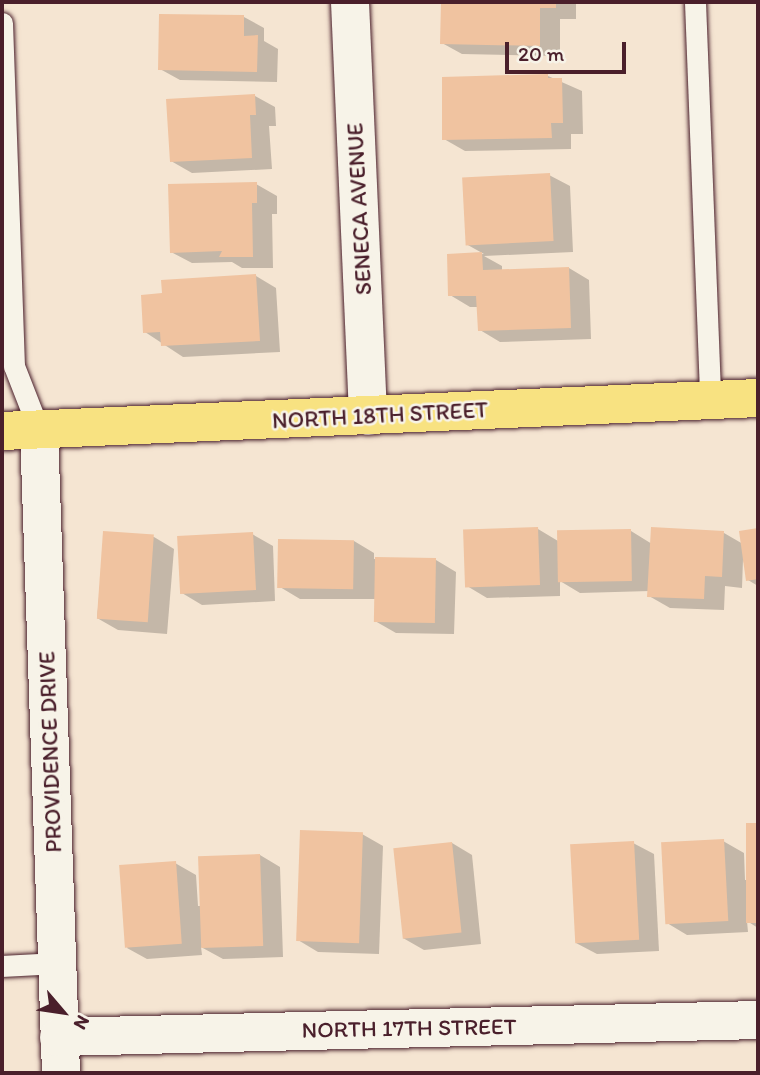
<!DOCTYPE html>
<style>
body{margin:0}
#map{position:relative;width:760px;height:1075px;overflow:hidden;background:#f5e5d2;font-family:Itim,sans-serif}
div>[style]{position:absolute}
.shadow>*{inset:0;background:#0003}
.building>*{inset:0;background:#f0c3a0;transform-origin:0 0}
.roads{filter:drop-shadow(0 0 2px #4a1f2b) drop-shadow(0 0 2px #4a1f2b)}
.lane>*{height:21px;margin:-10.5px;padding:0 10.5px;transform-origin:10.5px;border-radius:10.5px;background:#f7f3e8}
.street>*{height:38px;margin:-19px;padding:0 19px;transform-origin:19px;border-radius:19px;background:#f7f3e8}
.primary>*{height:38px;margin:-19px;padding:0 19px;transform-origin:19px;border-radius:19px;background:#f8e281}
span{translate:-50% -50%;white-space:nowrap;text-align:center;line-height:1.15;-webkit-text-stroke:5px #f7f3e8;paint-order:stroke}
.street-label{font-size:23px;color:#4a1f2b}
.frame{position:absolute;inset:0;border:4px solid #4a1f2b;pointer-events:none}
.north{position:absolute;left:28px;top:977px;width:70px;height:70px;-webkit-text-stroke:5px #f7f3e8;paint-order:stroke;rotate:119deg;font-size:19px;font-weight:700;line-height:28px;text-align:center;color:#4a1f2b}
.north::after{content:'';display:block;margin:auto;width:24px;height:32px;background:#4a1f2b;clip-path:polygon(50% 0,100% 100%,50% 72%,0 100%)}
.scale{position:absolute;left:505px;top:42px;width:121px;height:32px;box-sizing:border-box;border:4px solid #4a1f2b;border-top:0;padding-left:9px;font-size:21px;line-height:24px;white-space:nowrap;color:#4a1f2b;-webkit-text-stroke:5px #f7f3e8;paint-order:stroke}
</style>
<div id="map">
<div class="shadow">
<div style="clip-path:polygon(456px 2px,576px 2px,576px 19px,560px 19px,560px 56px,462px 54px,442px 43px)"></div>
<div style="clip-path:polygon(161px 15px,244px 17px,264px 28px,264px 41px,278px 49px,277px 82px,180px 80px,160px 69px)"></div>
<div style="clip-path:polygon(548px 76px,582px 91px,583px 134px,571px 134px,571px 149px,465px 151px,444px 139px)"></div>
<div style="clip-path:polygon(255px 96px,275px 107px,276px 126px,269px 126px,272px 169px,192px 173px,171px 161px)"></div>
<div style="clip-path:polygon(549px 175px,570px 186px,573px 252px,484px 256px,502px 266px,502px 271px,569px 268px,589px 280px,591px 339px,500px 342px,480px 330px,479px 307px,470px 307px,450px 295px,449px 256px,484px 254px,466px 244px)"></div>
<div style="clip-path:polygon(256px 184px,277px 196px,277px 214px,272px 214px,273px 268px,242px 268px,232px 262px,192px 263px,171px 252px)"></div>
<div style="clip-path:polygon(256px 276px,276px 288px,280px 352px,183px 357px,145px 332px,164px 295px)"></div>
<div style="clip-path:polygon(538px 529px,558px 541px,631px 531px,652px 544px,724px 533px,743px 544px,741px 533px,758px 530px,758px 586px,748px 580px,743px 559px,742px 588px,725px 586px,724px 610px,670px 608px,649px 596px,650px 591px,580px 593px,560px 581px,560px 596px,487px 598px,467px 586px)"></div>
<div style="clip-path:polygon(105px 533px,154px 537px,174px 549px,167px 634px,118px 630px,97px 618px)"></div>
<div style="clip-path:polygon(252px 534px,273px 546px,275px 601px,202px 605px,182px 593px)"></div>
<div style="clip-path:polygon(354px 541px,374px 553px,374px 559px,436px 560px,456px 572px,454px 634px,396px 633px,375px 621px,376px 599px,300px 599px,280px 587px)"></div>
<div style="clip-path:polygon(748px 825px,758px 825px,758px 928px,747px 921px,748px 932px,687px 935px,667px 923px,723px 841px,744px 853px,745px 880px,748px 880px)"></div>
<div style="clip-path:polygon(362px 834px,383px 846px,379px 954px,318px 952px,298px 940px)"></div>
<div style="clip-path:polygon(452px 843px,472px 855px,481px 944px,424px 950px,403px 938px)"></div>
<div style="clip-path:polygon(633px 843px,654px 854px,659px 951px,597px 954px,576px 943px)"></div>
<div style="clip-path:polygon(260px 855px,280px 867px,283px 957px,223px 959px,201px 947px,202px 955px,147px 959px,127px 948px,175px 863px,196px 875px,198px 906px,201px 906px)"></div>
</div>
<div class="building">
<div style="clip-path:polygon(441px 2px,556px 2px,556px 8px,540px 8px,540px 46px,440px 44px)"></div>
<div style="clip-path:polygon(159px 14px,244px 15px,244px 36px,258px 35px,257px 72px,158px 70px)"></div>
<div style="clip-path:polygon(548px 74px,548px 78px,562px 78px,563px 123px,551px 123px,552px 138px,442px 140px,442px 77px)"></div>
<div style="clip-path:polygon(255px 94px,256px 115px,250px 115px,252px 158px,170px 162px,166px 99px)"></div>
<div style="left:550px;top:173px;width:68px;height:88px;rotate:87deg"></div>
<div style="clip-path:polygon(257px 182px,257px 203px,252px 203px,253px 257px,219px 257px,222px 251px,170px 253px,168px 184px)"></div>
<div style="clip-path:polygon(482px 252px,483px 270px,569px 267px,571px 328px,478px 331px,476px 296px,448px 296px,447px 254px)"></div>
<div style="clip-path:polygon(256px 274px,260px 341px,161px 346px,160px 332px,143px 333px,141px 295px,162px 293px,161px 280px)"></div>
<div style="left:538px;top:527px;width:58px;height:75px;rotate:88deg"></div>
<div style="clip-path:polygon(651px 527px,724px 531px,722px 577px,705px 576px,704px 599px,647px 597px)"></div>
<div style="clip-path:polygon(758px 528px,758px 579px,746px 581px,739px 531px)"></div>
<div style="left:631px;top:529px;width:52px;height:74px;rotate:89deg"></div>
<div style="left:103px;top:531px;width:51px;height:88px;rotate:4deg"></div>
<div style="left:253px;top:532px;width:58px;height:76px;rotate:87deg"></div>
<div style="left:278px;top:539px;width:76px;height:49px;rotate:1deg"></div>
<div style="left:375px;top:557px;width:61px;height:65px;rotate:1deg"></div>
<div style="left:746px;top:823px;width:12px;height:100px"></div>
<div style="left:300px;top:830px;width:63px;height:111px;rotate:2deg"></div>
<div style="left:724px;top:839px;width:82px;height:63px;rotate:87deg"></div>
<div style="left:634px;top:841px;width:99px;height:64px;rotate:87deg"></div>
<div style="left:452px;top:842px;width:91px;height:59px;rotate:84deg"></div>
<div style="left:260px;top:854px;width:92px;height:62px;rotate:88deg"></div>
<div style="left:176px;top:861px;width:83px;height:57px;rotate:86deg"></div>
</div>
<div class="roads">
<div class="lane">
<div style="left:695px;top:2px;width:398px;rotate:87.8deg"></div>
<div style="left:2px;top:23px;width:343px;rotate:88deg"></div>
<div style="left:14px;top:366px;width:69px;rotate:68.7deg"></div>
<div style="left:2px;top:966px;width:55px;rotate:-3.1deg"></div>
</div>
<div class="street">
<div style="left:350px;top:2px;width:414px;rotate:87.5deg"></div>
<div style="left:39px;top:430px;width:643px;rotate:88.04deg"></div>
<div style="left:59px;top:1037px;width:699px;rotate:-1.39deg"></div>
</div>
<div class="primary">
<div style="left:2px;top:431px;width:757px;rotate:-2.5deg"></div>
</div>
</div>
<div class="street-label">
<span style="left:359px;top:209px;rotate:-93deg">SENECA AVENUE</span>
<span style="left:380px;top:415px;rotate:-3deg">NORTH 18TH STREET</span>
<span style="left:50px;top:752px;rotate:-92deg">PROVIDENCE DRIVE</span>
<span style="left:409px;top:1028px;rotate:-1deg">NORTH 17TH STREET</span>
</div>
<div class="frame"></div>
<div class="north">N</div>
<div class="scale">20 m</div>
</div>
